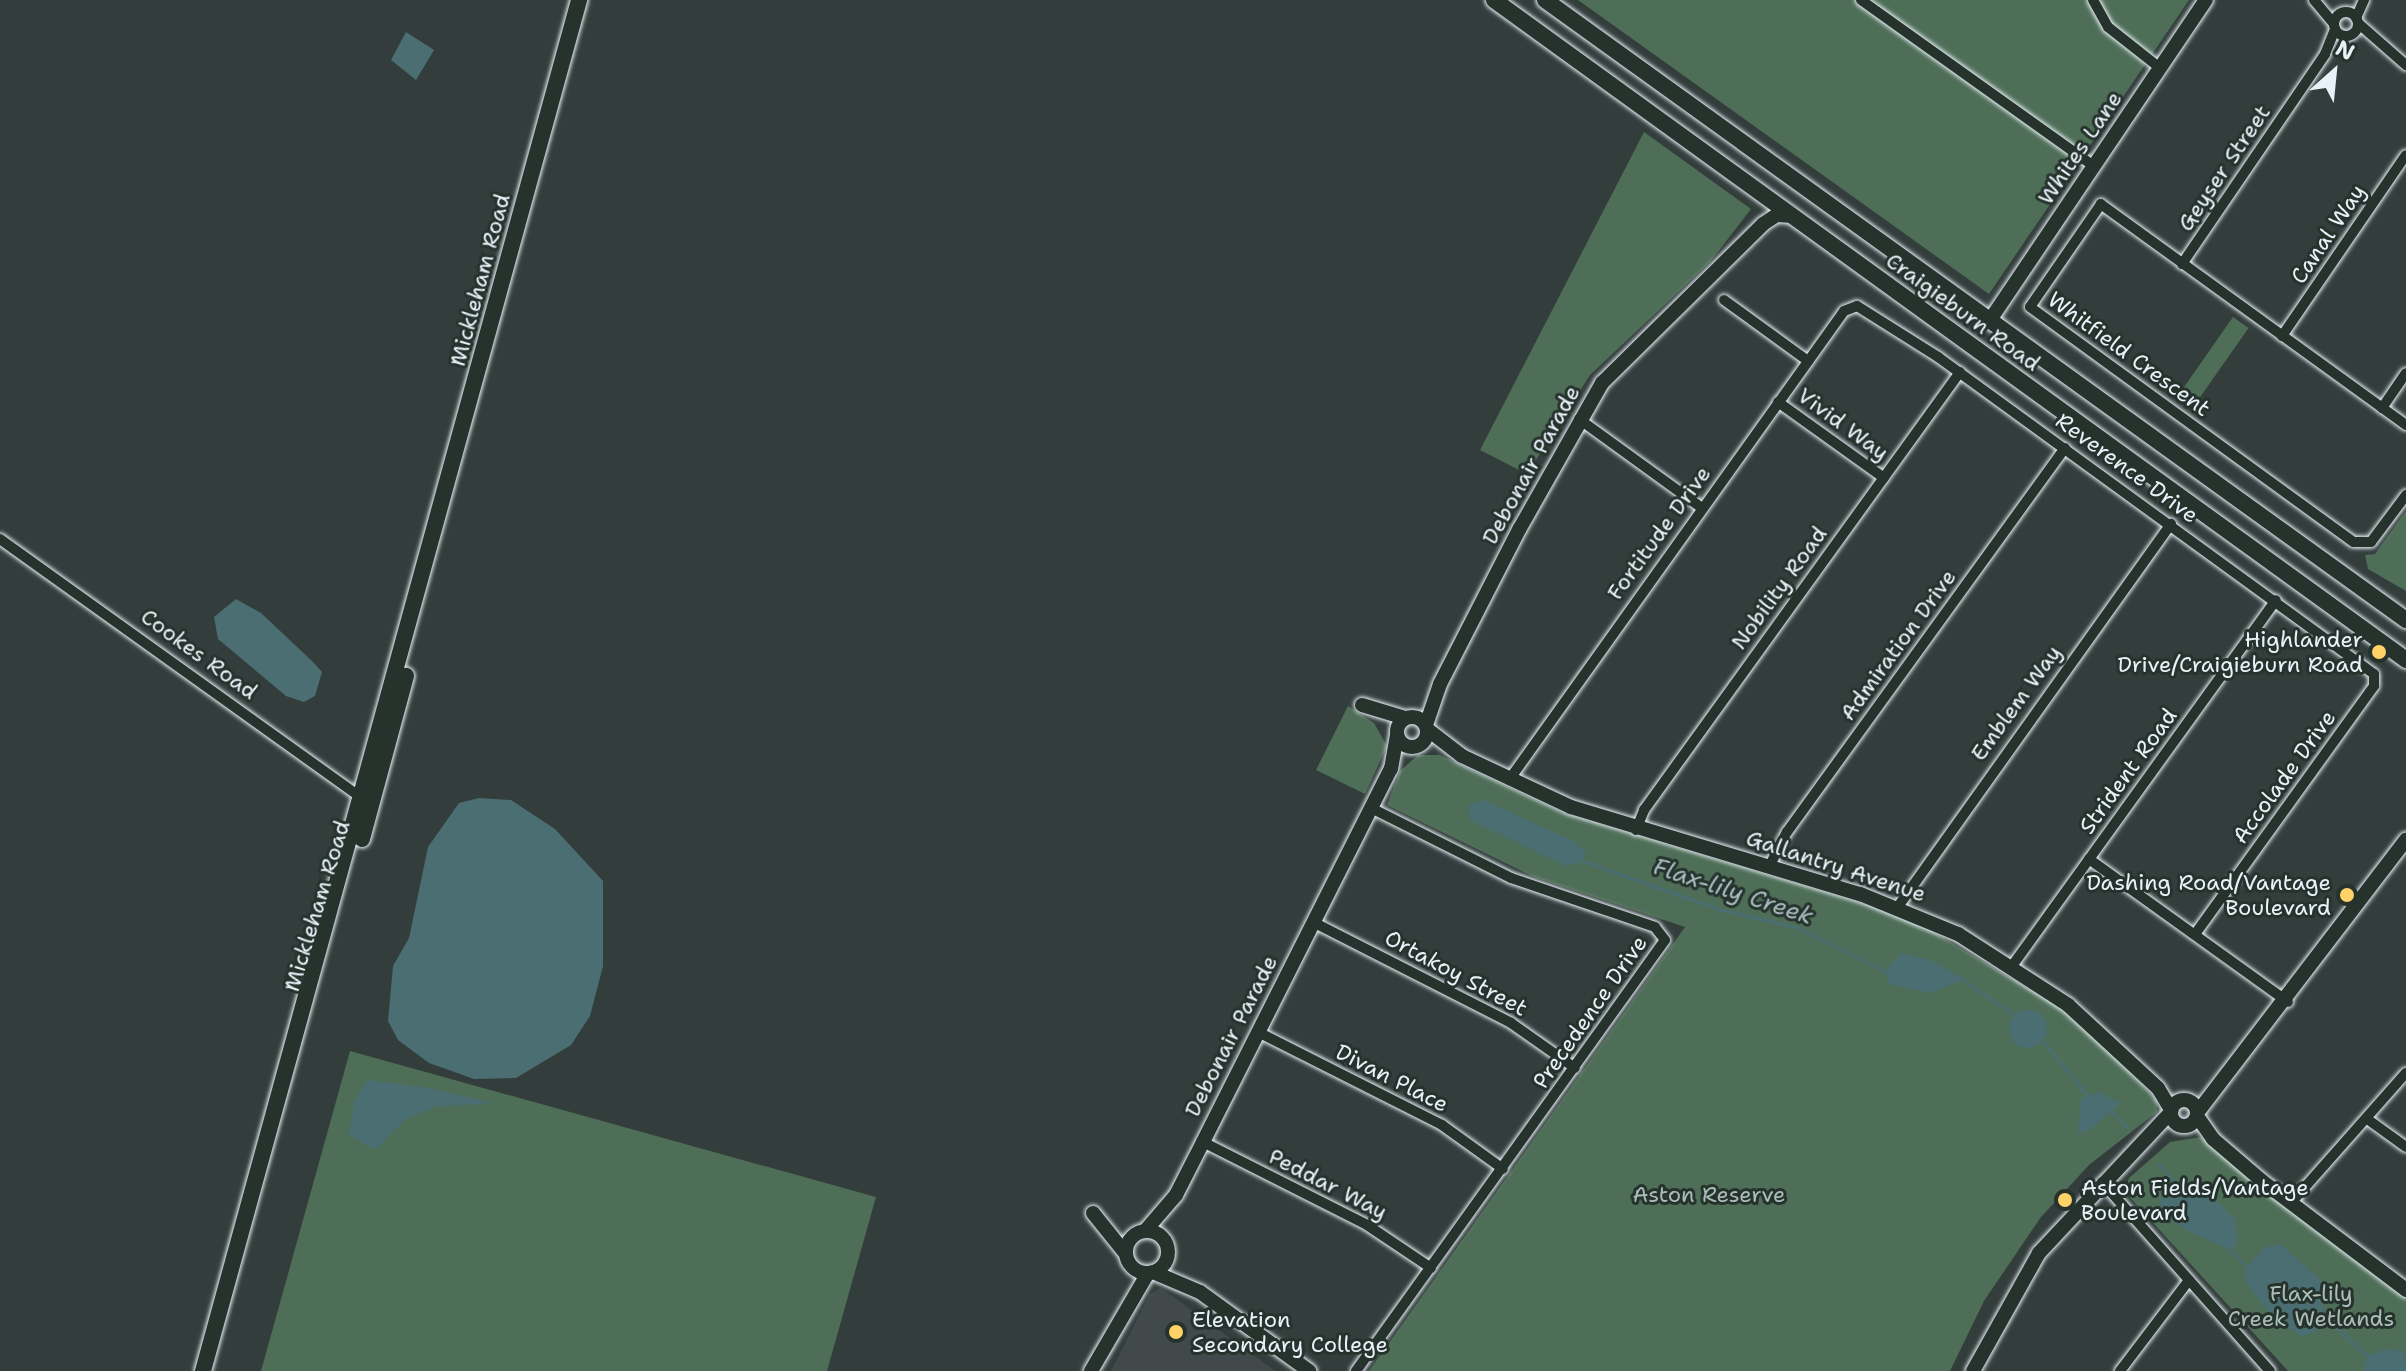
<!DOCTYPE html>
<style>
body{margin:0}
#map{position:relative;width:2406px;height:1371px;overflow:hidden;background:#333d3b;font-family:"Shantell Sans",sans-serif}
div>[style]{position:absolute}
.built>*{inset:0;background:#42494b}
.green>*{inset:0;background:#4e6e57;transform-origin:0 0}
.water>*{inset:0;background:#4b6e72}
.round{border-radius:50%}
.stream>*{height:3px;margin:-1.5px;padding:0 1.5px;transform-origin:1.5px;border-radius:1.5px;background:#4b6e72}
.roads{filter:drop-shadow(0 0 2px #e8f1f8) drop-shadow(0 0 2px #e8f1f8)}
.street>*{height:10px;margin:-5px;padding:0 5px;transform-origin:5px;border-radius:5px;background:#26332d}
.street>.ring{margin:-5px;padding:0;box-sizing:content-box;background:none;border:10px solid #26332d;border-radius:50%}
.secondary>*{height:14px;margin:-7px;padding:0 7px;transform-origin:7px;border-radius:7px;background:#26332d}
.secondary>.ring{margin:-7px;padding:0;box-sizing:content-box;background:none;border:14px solid #26332d;border-radius:50%}
.primary>*{height:16px;margin:-8px;padding:0 8px;transform-origin:8px;border-radius:8px;background:#26332d}
.dots>*{width:22px;height:22px;translate:-50% -50%;box-sizing:border-box;border:4px solid #26332d;border-radius:50%}
span{translate:-50% -50%;white-space:nowrap;text-align:center;line-height:1.15;-webkit-text-stroke:6px #26332d;paint-order:stroke}
.street-label{font-size:22px;color:#e8f1f8}
.poi-label{font-size:22px;color:#e8f1f8}
.right{translate:-100% -50%;text-align:right}
.left{translate:0 -50%;text-align:left}
.park-label{font-size:22px;color:#aabdb8}
.water-label{font-size:24px;color:#a9bdc2;font-style:italic}
.north{position:absolute;left:2294px;top:32px;width:80px;height:80px;-webkit-text-stroke:6px #26332d;paint-order:stroke;rotate:27deg;font-size:22px;font-weight:700;line-height:32px;text-align:center;color:#e8f1f8}
.north::after{content:'';display:block;margin:auto;width:28px;height:36px;background:#e8f1f8;clip-path:polygon(50% 0,100% 100%,50% 72%,0 100%)}
</style>
<div id="map">
<div class="built">
<div style="clip-path:polygon(1161px 1288px,1275px 1371px,1111px 1371px,1150px 1294px)"></div>
</div>
<div class="green">
<div style="clip-path:polygon(1578px 0,2189px 0,1989px 294px)"></div>
<div style="clip-path:polygon(1644px 132px,1751px 209px,1710px 262px,1590px 375px,1527px 474px,1480px 450px)"></div>
<div style="left:2233px;top:317px;width:19px;height:96px;rotate:35deg"></div>
<div style="clip-path:polygon(2406px 511px,2406px 591px,2368px 569px,2365px 555px,2375px 554px)"></div>
<div style="clip-path:polygon(1348px 706px,1374px 723px,1387px 746px,1365px 794px,1316px 770px)"></div>
<div style="clip-path:polygon(1418px 755px,1440px 755px,1563px 813px,1887px 911px,1933px 932px,2073px 1015px,2157px 1100px,2157px 1112px,2089px 1165px,2041px 1217px,1984px 1301px,1950px 1371px,1369px 1371px,1685px 927px,1534px 877px,1387px 805px,1400px 771px)"></div>
<div style="clip-path:polygon(350px 1051px,876px 1197px,827px 1371px,261px 1371px)"></div>
<div style="clip-path:polygon(2201px 1137px,2406px 1297px,2406px 1371px,2288px 1371px,2125px 1192px,2129px 1178px,2170px 1142px)"></div>
</div>
<div class="water">
<div style="clip-path:polygon(406px 32px,434px 50px,416px 80px,391px 60px)"></div>
<div style="clip-path:polygon(236px 599px,261px 613px,312px 661px,322px 672px,315px 696px,304px 702px,286px 696px,218px 639px,214px 617px)"></div>
<div style="clip-path:polygon(479px 798px,511px 800px,555px 829px,603px 881px,603px 966px,590px 1016px,571px 1045px,516px 1078px,474px 1079px,429px 1063px,398px 1040px,388px 1021px,393px 966px,409px 938px,428px 847px,459px 803px)"></div>
<div style="clip-path:polygon(1484px 800px,1575px 842px,1586px 853px,1583px 862px,1566px 866px,1470px 820px,1469px 804px)"></div>
<div style="clip-path:polygon(1901px 953px,1930px 960px,1965px 979px,1931px 993px,1890px 984px,1885px 972px)"></div>
<div class="round" style="left:2009px;top:1010px;width:38px;height:38px"></div>
<div style="clip-path:polygon(368px 1080px,429px 1088px,493px 1103px,435px 1107px,408px 1118px,375px 1150px,349px 1135px,354px 1101px)"></div>
<div style="clip-path:polygon(2098px 1092px,2121px 1103px,2090px 1130px,2078px 1133px,2081px 1098px)"></div>
<div style="clip-path:polygon(2187px 1181px,2199px 1183px,2234px 1218px,2238px 1240px,2232px 1251px,2180px 1227px,2160px 1209px,2161px 1197px)"></div>
<div style="clip-path:polygon(2280px 1244px,2322px 1281px,2324px 1317px,2315px 1332px,2301px 1336px,2274px 1319px,2244px 1280px,2246px 1268px,2264px 1248px)"></div>
<div style="clip-path:polygon(2383px 1349px,2403px 1351px,2406px 1371px,2363px 1371px,2368px 1357px)"></div>
</div>
<div class="stream">
<div style="left:1580px;top:860px;width:146px;rotate:19.5deg"></div>
<div style="left:1718px;top:909px;width:80px;rotate:13deg"></div>
<div style="left:1796px;top:927px;width:102px;rotate:26.3deg"></div>
<div style="left:1962px;top:979px;width:64px;rotate:34.2deg"></div>
<div style="left:2044px;top:1042px;width:68px;rotate:50.9deg"></div>
<div style="left:2110px;top:1110px;width:25px;rotate:45deg"></div>
<div style="left:2158px;top:1163px;width:32px;rotate:49deg"></div>
<div style="left:2230px;top:1249px;width:28px;rotate:48deg"></div>
<div style="left:2323px;top:1316px;width:64px;rotate:41.9deg"></div>
</div>
<div class="roads">
<div class="street">
<div style="left:1861px;top:0;width:286px;rotate:35.5deg"></div>
<div style="left:2093px;top:0;width:31px;rotate:61deg"></div>
<div style="left:2108px;top:27px;width:66px;rotate:38.3deg"></div>
<div style="left:2314px;top:0;width:31px;rotate:50deg"></div>
<div class="ring" style="left:2334px;top:12px;width:14px;height:14px"></div>
<div style="left:2356px;top:18px;width:20px;rotate:-66deg"></div>
<div style="left:2358px;top:23px;width:64px;rotate:41.2deg"></div>
<div style="left:2182px;top:264px;width:254px;rotate:-55.7deg"></div>
<div style="left:2325px;top:54px;width:27px;rotate:-68deg"></div>
<div style="left:1724px;top:300px;width:104px;rotate:36deg"></div>
<div style="left:2282px;top:336px;width:219px;rotate:-55.6deg"></div>
<div style="left:1778px;top:402px;width:130px;rotate:35.6deg"></div>
<div style="left:2382px;top:408px;width:42px;rotate:-55.6deg"></div>
<div style="left:1579px;top:419px;width:152px;rotate:35.9deg"></div>
<div style="left:2406px;top:425px;width:377px;rotate:-144.1deg"></div>
<div style="left:2101px;top:204px;width:125px;rotate:124.6deg"></div>
<div style="left:2030px;top:307px;width:400px;rotate:36deg"></div>
<div style="left:2354px;top:542px;width:17px"></div>
<div style="left:2371px;top:542px;width:59px;rotate:-53.3deg"></div>
<div style="left:0;top:539px;width:445px;rotate:35.6deg"></div>
<div style="left:1509px;top:780px;width:576px;rotate:-54.46deg"></div>
<div style="left:1844px;top:311px;width:14px;rotate:-21deg"></div>
<div style="left:1857px;top:306px;width:96px;rotate:32.2deg"></div>
<div style="left:1938px;top:357px;width:539px;rotate:36.02deg"></div>
<div style="left:2374px;top:674px;width:12px;rotate:90deg"></div>
<div style="left:2374px;top:686px;width:306px;rotate:125.8deg"></div>
<div style="left:1636px;top:830px;width:22px;rotate:-68deg"></div>
<div style="left:1644px;top:810px;width:540px;rotate:-54.19deg"></div>
<div style="left:2089px;top:859px;width:245px;rotate:35.7deg"></div>
<div style="left:1769px;top:867px;width:39px;rotate:-63deg"></div>
<div style="left:1787px;top:832px;width:474px;rotate:-54.1deg"></div>
<div style="left:1897px;top:908px;width:472px;rotate:-54.5deg"></div>
<div style="left:1313px;top:922px;width:222px;rotate:27deg"></div>
<div style="left:1511px;top:1023px;width:78px;rotate:35.1deg"></div>
<div style="left:2012px;top:966px;width:451px;rotate:-54.2deg"></div>
<div style="left:1258px;top:1032px;width:206px;rotate:26.8deg"></div>
<div style="left:1442px;top:1125px;width:75px;rotate:35.8deg"></div>
<div style="left:2370px;top:1121px;width:44px;rotate:35.8deg"></div>
<div style="left:1203px;top:1142px;width:184px;rotate:26.8deg"></div>
<div style="left:1367px;top:1225px;width:77px;rotate:33.9deg"></div>
<div style="left:2102px;top:1182px;width:253px;rotate:48.4deg"></div>
<div style="left:2290px;top:1204px;width:175px;rotate:-48.5deg"></div>
<div style="left:1356px;top:1371px;width:530px;rotate:-54.36deg"></div>
<div style="left:1665px;top:940px;width:16px;rotate:-128deg"></div>
<div style="left:1655px;top:927px;width:152px;rotate:-161.2deg"></div>
<div style="left:1511px;top:878px;width:157px;rotate:-153.4deg"></div>
<div style="left:2120px;top:1371px;width:114px;rotate:-52.8deg"></div>
</div>
<div class="secondary">
<div style="left:1990px;top:320px;width:386px;rotate:-56deg"></div>
<div style="left:1362px;top:705px;width:45px;rotate:16.8deg"></div>
<div class="ring" style="left:1397px;top:717px;width:16px;height:16px"></div>
<div style="left:1426px;top:725px;width:43px;rotate:-71.1deg"></div>
<div style="left:1440px;top:684px;width:175px;rotate:-62.9deg"></div>
<div style="left:1520px;top:528px;width:167px;rotate:-60.5deg"></div>
<div style="left:1602px;top:383px;width:226px;rotate:-44.6deg"></div>
<div style="left:1763px;top:224px;width:17px;rotate:-33deg"></div>
<div style="left:1777px;top:215px;width:16px;rotate:4deg"></div>
<div style="left:1427px;top:729px;width:44px;rotate:37.6deg"></div>
<div style="left:1462px;top:756px;width:120px;rotate:25.1deg"></div>
<div style="left:1571px;top:807px;width:302px;rotate:16.8deg"></div>
<div style="left:1860px;top:894px;width:106px;rotate:22.2deg"></div>
<div style="left:1958px;top:934px;width:131px;rotate:32.8deg"></div>
<div style="left:2068px;top:1005px;width:122px;rotate:42.7deg"></div>
<div style="left:2158px;top:1088px;width:26px;rotate:59deg"></div>
<div class="ring" style="left:2171px;top:1100px;width:12px;height:12px"></div>
<div style="left:2197px;top:1113px;width:344px;rotate:-52.6deg"></div>
<div style="left:2197px;top:1116px;width:28px;rotate:55deg"></div>
<div style="left:2213px;top:1139px;width:65px;rotate:40.6deg"></div>
<div style="left:2262px;top:1181px;width:181px;rotate:37.1deg"></div>
<div style="left:1093px;top:1213px;width:53px;rotate:51.2deg"></div>
<div class="ring" style="left:1126px;top:1231px;width:28px;height:28px"></div>
<div style="left:1145px;top:1231px;width:48px;rotate:-49.3deg"></div>
<div style="left:1176px;top:1195px;width:59px;rotate:-63deg"></div>
<div style="left:1203px;top:1142px;width:418px;rotate:-63.3deg"></div>
<div style="left:1391px;top:769px;width:34px;rotate:-80deg"></div>
<div style="left:1153px;top:1272px;width:51px;rotate:23.1deg"></div>
<div style="left:1200px;top:1292px;width:135px;rotate:35.9deg"></div>
<div style="left:1091px;top:1371px;width:113px;rotate:-59.8deg"></div>
<div style="left:1973px;top:1371px;width:135px;rotate:-60.8deg"></div>
<div style="left:2039px;top:1253px;width:193px;rotate:-46.9deg"></div>
</div>
<div class="primary">
<div style="left:1494px;top:0;width:1126px;rotate:35.89deg"></div>
<div style="left:1545px;top:0;width:1061px;rotate:35.76deg"></div>
<div style="left:362px;top:839px;width:169px;rotate:-74.9deg"></div>
<div style="left:203px;top:1371px;width:1422px;rotate:-74.66deg"></div>
</div>
</div>
<div class="dots">
<div style="left:2379px;top:652px;background:#ffd166"></div>
<div style="left:2347px;top:895px;background:#ffd166"></div>
<div style="left:2065px;top:1200px;background:#ffd166"></div>
<div style="left:1176px;top:1332px;background:#ffd166"></div>
</div>
<div class="street-label">
<span style="left:2080px;top:148px;rotate:-56deg">Whites Lane</span>
<span style="left:2224px;top:168px;rotate:-56deg">Geyser Street</span>
<span style="left:2328px;top:234px;rotate:-56deg">Canal Way</span>
<span style="left:480px;top:280px;rotate:-75deg">Mickleham Road</span>
<span style="left:1963px;top:312px;rotate:36deg">Craigieburn Road</span>
<span style="left:2129px;top:354px;rotate:36deg">Whitfield Crescent</span>
<span style="left:1843px;top:424px;rotate:36deg">Vivid Way</span>
<span style="left:1531px;top:465px;rotate:-61deg">Debonair Parade</span>
<span style="left:2127px;top:468px;rotate:36deg">Reverence Drive</span>
<span style="left:1659px;top:533px;rotate:-54deg">Fortitude Drive</span>
<span style="left:1779px;top:588px;rotate:-54deg">Nobility Road</span>
<span style="left:1898px;top:645px;rotate:-54deg">Admiration Drive</span>
<span style="left:199px;top:654px;rotate:36deg">Cookes Road</span>
<span style="left:2016px;top:703px;rotate:-54deg">Emblem Way</span>
<span style="left:2128px;top:771px;rotate:-54deg">Strident Road</span>
<span style="left:2284px;top:777px;rotate:-54deg">Accolade Drive</span>
<span style="left:1836px;top:866px;rotate:18deg">Gallantry Avenue</span>
<span style="left:317px;top:906px;rotate:-73deg">Mickleham Road</span>
<span style="left:1456px;top:973px;rotate:28deg">Ortakoy Street</span>
<span style="left:1590px;top:1012px;rotate:-55deg">Precedence Drive</span>
<span style="left:1231px;top:1036px;rotate:-63deg">Debonair Parade</span>
<span style="left:1392px;top:1078px;rotate:27deg">Divan Place</span>
<span style="left:1328px;top:1184px;rotate:27deg">Peddar Way</span>
</div>
<div class="poi-label">
<span class="right" style="left:2363px;top:652px">Highlander<br>Drive/Craigieburn Road</span>
<span class="right" style="left:2331px;top:895px">Dashing Road/Vantage<br>Boulevard</span>
<span class="left" style="left:2081px;top:1200px">Aston Fields/Vantage<br>Boulevard</span>
<span class="left" style="left:1192px;top:1332px">Elevation<br>Secondary College</span>
</div>
<div class="park-label">
<span style="left:1709px;top:1195px">Aston Reserve</span>
<span style="left:2311px;top:1306px">Flax-lily<br>Creek Wetlands</span>
</div>
<div class="water-label">
<span style="left:1733px;top:892px;rotate:18deg">Flax-lily Creek</span>
</div>
<div class="north">N</div>
</div>
